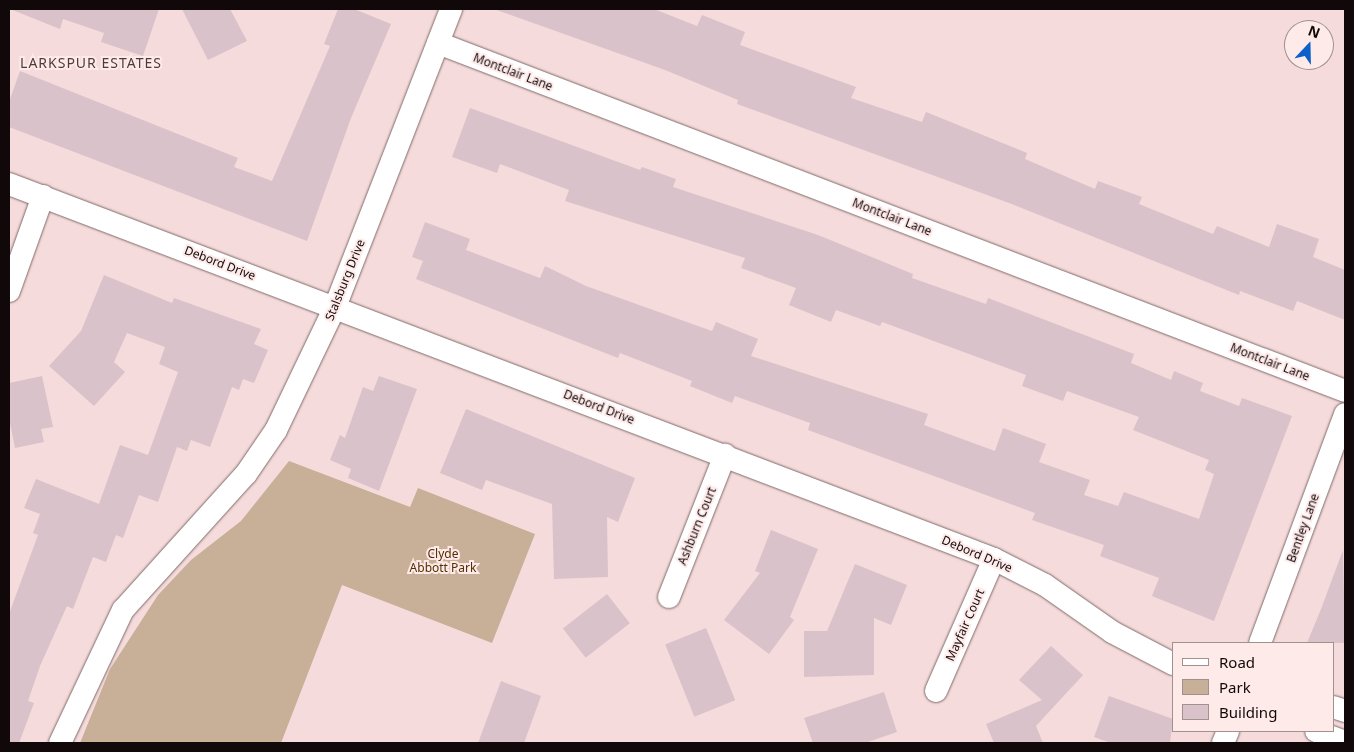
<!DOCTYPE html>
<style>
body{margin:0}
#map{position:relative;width:1354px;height:752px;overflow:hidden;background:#f5dbdb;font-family:"Noto Sans",sans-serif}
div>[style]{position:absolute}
.green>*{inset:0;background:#c8af98}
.building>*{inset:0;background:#d9c2ca;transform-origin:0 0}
.roads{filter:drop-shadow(0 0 1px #806a6a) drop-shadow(0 0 1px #806a6a)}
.street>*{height:22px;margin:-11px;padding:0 11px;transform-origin:11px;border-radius:11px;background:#fff}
span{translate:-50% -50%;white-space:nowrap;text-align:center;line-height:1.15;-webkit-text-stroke:4px #ffeaea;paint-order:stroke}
.street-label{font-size:12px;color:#110909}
.park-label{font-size:12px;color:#522f00}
.neighbourhood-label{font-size:14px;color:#4f3b3b;letter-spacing:1px}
.frame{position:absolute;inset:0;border:10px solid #110909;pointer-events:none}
.legend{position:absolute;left:1172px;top:642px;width:162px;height:90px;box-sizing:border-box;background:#ffeaea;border:1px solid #a09090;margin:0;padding:6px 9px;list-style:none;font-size:15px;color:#110909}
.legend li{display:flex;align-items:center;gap:10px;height:25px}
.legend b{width:25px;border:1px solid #a09090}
.north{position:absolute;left:1284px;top:20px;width:50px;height:50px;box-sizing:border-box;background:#ffeaea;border:1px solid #a09090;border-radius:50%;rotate:21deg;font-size:14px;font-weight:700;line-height:20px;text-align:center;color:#110909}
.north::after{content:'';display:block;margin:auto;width:18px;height:22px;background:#0b60c9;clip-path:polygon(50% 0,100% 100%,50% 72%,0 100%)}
</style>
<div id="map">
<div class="green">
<div style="clip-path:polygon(289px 461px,410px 507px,418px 488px,535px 534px,492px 643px,342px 585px,281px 743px,80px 743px,110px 669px,158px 595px,191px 560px,241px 521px)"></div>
</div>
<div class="building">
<div style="clip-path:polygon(10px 9px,159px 9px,143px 56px,101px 42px,104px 33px,63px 19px,60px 29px)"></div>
<div style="clip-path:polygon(182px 9px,230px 9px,247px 41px,208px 60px)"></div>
<div style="clip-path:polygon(338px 9px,354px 9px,391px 24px,351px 118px,307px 241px,9px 127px,9px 102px,20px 71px,238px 158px,234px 167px,272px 181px,330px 46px,324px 44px)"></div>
<div style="clip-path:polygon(494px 9px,654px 9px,697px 26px,702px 15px,745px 32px,740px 45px,856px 87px,851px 98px,922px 122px,926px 112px,1027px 153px,1025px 159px,1095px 189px,1098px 181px,1142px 197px,1139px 204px,1213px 234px,1217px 226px,1269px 247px,1277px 224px,1319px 239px,1313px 257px,1345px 270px,1345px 320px,1297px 301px,1293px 311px,1240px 291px,1239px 295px,1009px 203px,737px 104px,738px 100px,665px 70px)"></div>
<div style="clip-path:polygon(470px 108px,640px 170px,642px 167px,676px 179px,673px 187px,818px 235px,913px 274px,912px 278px,986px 304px,988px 298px,1134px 354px,1131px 363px,1171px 380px,1174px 371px,1203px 383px,1200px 391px,1239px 406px,1242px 398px,1292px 416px,1214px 621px,1152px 596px,1159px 578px,1100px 556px,1104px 545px,1032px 520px,1035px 513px,808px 430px,810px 423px,735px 396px,732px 403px,690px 386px,692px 381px,620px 353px,618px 358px,416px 279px,423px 261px,412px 257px,425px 222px,470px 239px,466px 250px,540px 278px,545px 266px,586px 286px,712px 331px,716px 322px,758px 339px,751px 356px,928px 414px,924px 425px,995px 451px,1003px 428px,1046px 444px,1039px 462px,1090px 480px,1084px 495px,1118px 506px,1124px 492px,1199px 519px,1214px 474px,1205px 470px,1209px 460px,1133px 430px,1139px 417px,1067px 391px,1063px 401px,1022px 386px,1026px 375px,882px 322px,880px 326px,836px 310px,831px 322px,789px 305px,796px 288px,741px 268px,745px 258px,565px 201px,569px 190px,500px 164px,497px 173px,452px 157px)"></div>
<div style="clip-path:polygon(104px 275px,172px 303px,174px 298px,261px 329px,254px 344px,268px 350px,254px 383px,243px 379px,239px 390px,232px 387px,210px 447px,191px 440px,187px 451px,177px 447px,158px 502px,139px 495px,123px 538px,116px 535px,106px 562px,93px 557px,73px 609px,67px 606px,40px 666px,28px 701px,34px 703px,19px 743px,9px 743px,9px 614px,38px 535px,33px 533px,40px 514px,24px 508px,36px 479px,99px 504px,120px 445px,148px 455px,178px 372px,159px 364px,165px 347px,127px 333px,114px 362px,125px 372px,94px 406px,49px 366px,81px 331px)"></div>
<div style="clip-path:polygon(42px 376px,53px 427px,41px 429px,44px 442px,15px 448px,9px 418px,9px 383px)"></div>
<div style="clip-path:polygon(379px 376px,417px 389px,379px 491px,348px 478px,351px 469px,330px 460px,340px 435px,345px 438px,363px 387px,373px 391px)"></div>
<div style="clip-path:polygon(466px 409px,635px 478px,618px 522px,607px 517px,608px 577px,554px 579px,552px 504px,486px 480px,482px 490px,440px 473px)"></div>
<div style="clip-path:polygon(771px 530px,818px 549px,790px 617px,794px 620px,769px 654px,724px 620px,760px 573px,755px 571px)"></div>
<div style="clip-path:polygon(1343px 550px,1345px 643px,1307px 643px,1321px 609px)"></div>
<div style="clip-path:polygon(855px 564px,907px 585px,891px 625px,874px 618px,874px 675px,804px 677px,804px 631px,827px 631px)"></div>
<div style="left:607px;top:594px;width:37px;height:56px;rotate:52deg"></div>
<div style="left:706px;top:628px;width:78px;height:44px;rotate:68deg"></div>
<div style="clip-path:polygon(1051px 646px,1083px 675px,1036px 726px,1043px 743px,994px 743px,986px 724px,1042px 700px,1019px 680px)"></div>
<div style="clip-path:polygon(501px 681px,541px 696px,524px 743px,478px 743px)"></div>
<div style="clip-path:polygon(884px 692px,897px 732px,865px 743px,813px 743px,804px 718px)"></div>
<div style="clip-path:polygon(1109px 696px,1173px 719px,1170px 743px,1111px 743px,1094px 737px)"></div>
</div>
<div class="roads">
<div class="street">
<div style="left:438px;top:43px;width:971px;rotate:20.99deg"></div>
<div style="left:9px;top:184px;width:1054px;rotate:20.84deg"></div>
<div style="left:994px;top:559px;width:57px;rotate:27deg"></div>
<div style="left:1045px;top:585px;width:82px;rotate:35deg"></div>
<div style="left:1112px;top:632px;width:69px;rotate:27.7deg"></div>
<div style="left:9px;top:291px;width:101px;rotate:-70.3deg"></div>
<div style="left:669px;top:597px;width:153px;rotate:-68.5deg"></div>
<div style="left:1260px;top:643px;width:244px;rotate:-69.6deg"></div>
<div style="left:936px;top:691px;width:144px;rotate:-66.3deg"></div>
<div style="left:1333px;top:707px;width:13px;rotate:18deg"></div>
<div style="left:1316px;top:731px;width:31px;rotate:21deg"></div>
<div style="left:60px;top:743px;width:147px;rotate:-64.7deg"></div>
<div style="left:123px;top:610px;width:183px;rotate:-47.9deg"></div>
<div style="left:246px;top:474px;width:53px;rotate:-55.7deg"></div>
<div style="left:276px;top:430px;width:136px;rotate:-64.4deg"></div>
<div style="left:335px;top:307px;width:320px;rotate:-68.7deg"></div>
<div style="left:1223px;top:743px;width:13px;rotate:-67deg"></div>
</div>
</div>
<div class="street-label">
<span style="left:513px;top:72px;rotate:21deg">Montclair Lane</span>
<span style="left:892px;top:217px;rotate:21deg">Montclair Lane</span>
<span style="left:220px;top:263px;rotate:21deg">Debord Drive</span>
<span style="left:345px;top:280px;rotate:-68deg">Stalsburg Drive</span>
<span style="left:1270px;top:362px;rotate:21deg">Montclair Lane</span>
<span style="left:599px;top:407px;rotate:21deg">Debord Drive</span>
<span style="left:697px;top:526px;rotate:-68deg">Ashburn Court</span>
<span style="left:1303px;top:528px;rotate:-70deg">Bentley Lane</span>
<span style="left:977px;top:554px;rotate:23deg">Debord Drive</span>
<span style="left:965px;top:625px;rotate:-66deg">Mayfair Court</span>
</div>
<div class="park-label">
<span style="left:443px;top:561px">Clyde<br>Abbott Park</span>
</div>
<div class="neighbourhood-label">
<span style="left:91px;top:63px">LARKSPUR ESTATES</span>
</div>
<div class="frame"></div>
<ul class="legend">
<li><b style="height:6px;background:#fff"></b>Road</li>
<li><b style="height:14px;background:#c8af98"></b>Park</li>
<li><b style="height:14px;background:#d9c2ca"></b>Building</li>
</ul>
<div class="north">N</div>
</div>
